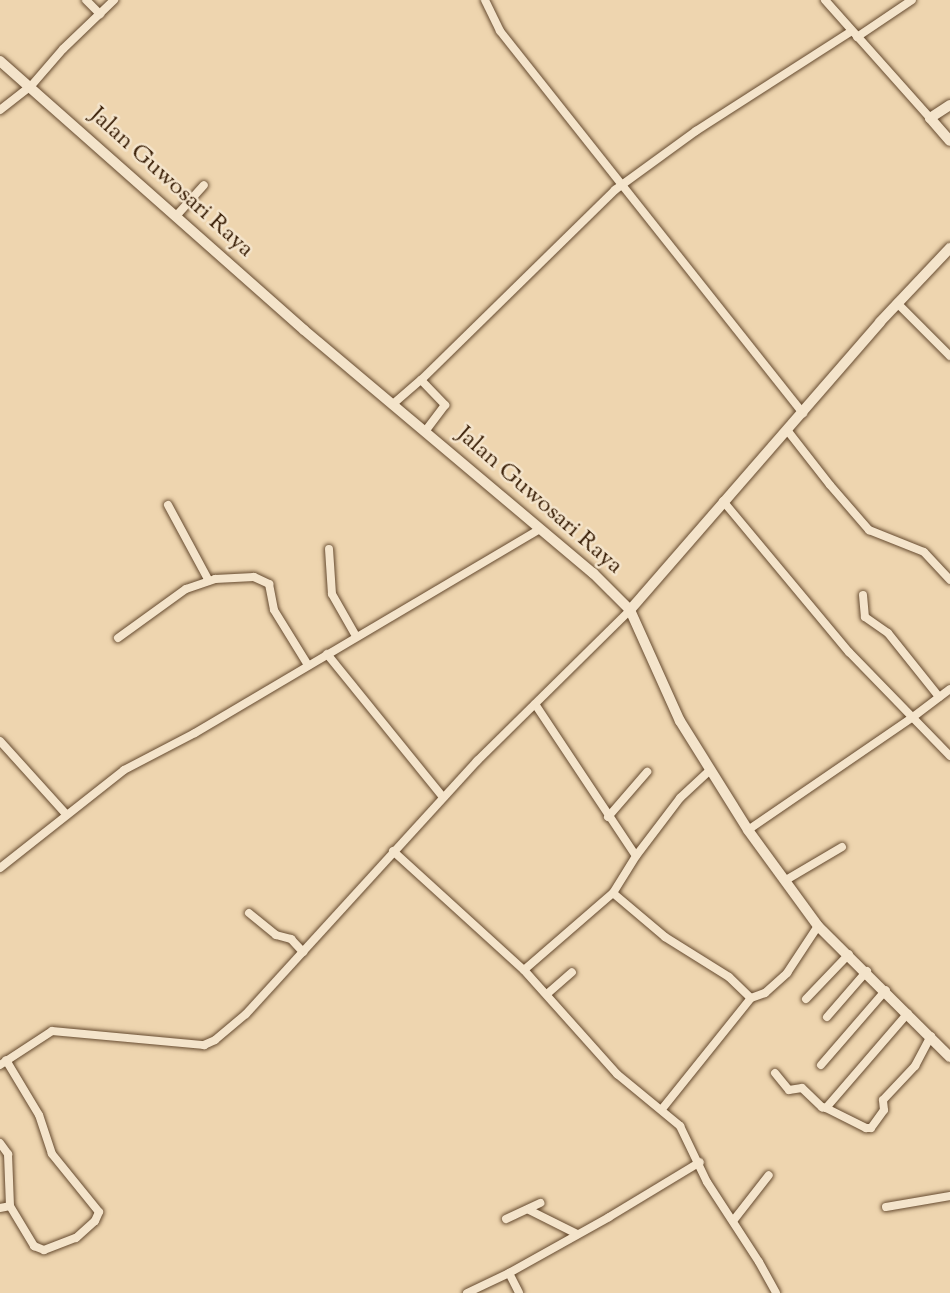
<!DOCTYPE html>
<style>
body{margin:0}
#map{position:relative;width:950px;height:1293px;overflow:hidden;background:#eed5af;font-family:"Sorts Mill Goudy",serif}
div>[style]{position:absolute}
.roads{filter:drop-shadow(0 0 2px #654a2f) drop-shadow(0 0 2px #654a2f)}
.street>*{height:8px;margin:-4px;padding:0 4px;transform-origin:4px;border-radius:4px;background:#f4e4cb}
.secondary>*{height:10px;margin:-5px;padding:0 5px;transform-origin:5px;border-radius:5px;background:#f4e4cb}
span{translate:-50% -50%;white-space:nowrap;text-align:center;line-height:1.15;-webkit-text-stroke:5px #f4e4cb;paint-order:stroke}
.street-label{font-size:24px;color:#371c04}
</style>
<div id="map">
<div class="roads">
<div class="street">
<div style="left:86px;top:0;width:20px;rotate:45deg"></div>
<div style="left:485px;top:0;width:34px;rotate:64deg"></div>
<div style="left:500px;top:31px;width:488px;rotate:51.6deg"></div>
<div style="left:825px;top:0;width:158px;rotate:48.3deg"></div>
<div style="left:857px;top:37px;width:66px;rotate:-33.9deg"></div>
<div style="left:0;top:110px;width:39px;rotate:-38deg"></div>
<div style="left:31px;top:86px;width:49px;rotate:-49.1deg"></div>
<div style="left:63px;top:49px;width:71px;rotate:-43.9deg"></div>
<div style="left:177px;top:215px;width:40px;rotate:-48deg"></div>
<div style="left:897px;top:303px;width:75px;rotate:45deg"></div>
<div style="left:421px;top:380px;width:35px;rotate:46deg"></div>
<div style="left:445px;top:405px;width:31px;rotate:127deg"></div>
<div style="left:393px;top:404px;width:37px;rotate:-41deg"></div>
<div style="left:421px;top:380px;width:272px;rotate:-44.4deg"></div>
<div style="left:615px;top:190px;width:100px;rotate:-36.1deg"></div>
<div style="left:696px;top:131px;width:185px;rotate:-32.7deg"></div>
<div style="left:787px;top:430px;width:70px;rotate:52deg"></div>
<div style="left:830px;top:485px;width:60px;rotate:49.1deg"></div>
<div style="left:869px;top:530px;width:59px;rotate:21.8deg"></div>
<div style="left:924px;top:552px;width:38px;rotate:47deg"></div>
<div style="left:723px;top:501px;width:197px;rotate:50.2deg"></div>
<div style="left:849px;top:652px;width:145px;rotate:45.8deg"></div>
<div style="left:168px;top:505px;width:86px;rotate:61.7deg"></div>
<div style="left:329px;top:549px;width:45px;rotate:86.2deg"></div>
<div style="left:332px;top:594px;width:48px;rotate:60.3deg"></div>
<div style="left:863px;top:595px;width:22px;rotate:85deg"></div>
<div style="left:865px;top:617px;width:28px;rotate:35deg"></div>
<div style="left:888px;top:633px;width:82px;rotate:51.4deg"></div>
<div style="left:118px;top:638px;width:84px;rotate:-35.8deg"></div>
<div style="left:186px;top:589px;width:31px;rotate:-19deg"></div>
<div style="left:215px;top:579px;width:39px;rotate:-3deg"></div>
<div style="left:254px;top:577px;width:17px;rotate:25deg"></div>
<div style="left:269px;top:584px;width:26px;rotate:79deg"></div>
<div style="left:274px;top:610px;width:65px;rotate:58.3deg"></div>
<div style="left:327px;top:654px;width:184px;rotate:51deg"></div>
<div style="left:535px;top:704px;width:182px;rotate:56.4deg"></div>
<div style="left:0;top:741px;width:98px;rotate:47.9deg"></div>
<div style="left:608px;top:817px;width:60px;rotate:-49.1deg"></div>
<div style="left:748px;top:830px;width:200px;rotate:-34.4deg"></div>
<div style="left:913px;top:717px;width:46px;rotate:-37.1deg"></div>
<div style="left:393px;top:851px;width:177px;rotate:42.3deg"></div>
<div style="left:524px;top:970px;width:118px;rotate:-40.9deg"></div>
<div style="left:613px;top:893px;width:44px;rotate:-58.1deg"></div>
<div style="left:636px;top:856px;width:73px;rotate:-52.8deg"></div>
<div style="left:680px;top:798px;width:40px;rotate:-43deg"></div>
<div style="left:0;top:868px;width:158px;rotate:-38.3deg"></div>
<div style="left:124px;top:770px;width:80px;rotate:-27.5deg"></div>
<div style="left:195px;top:733px;width:401px;rotate:-30.6deg"></div>
<div style="left:786px;top:880px;width:65px;rotate:-30.5deg"></div>
<div style="left:613px;top:893px;width:68px;rotate:40.2deg"></div>
<div style="left:665px;top:937px;width:75px;rotate:32deg"></div>
<div style="left:729px;top:977px;width:30px;rotate:44deg"></div>
<div style="left:249px;top:913px;width:35px;rotate:39deg"></div>
<div style="left:276px;top:935px;width:16px;rotate:15deg"></div>
<div style="left:291px;top:939px;width:18px;rotate:47deg"></div>
<div style="left:524px;top:970px;width:140px;rotate:48.2deg"></div>
<div style="left:617px;top:1074px;width:82px;rotate:39.5deg"></div>
<div style="left:680px;top:1126px;width:62px;rotate:64.3deg"></div>
<div style="left:707px;top:1182px;width:95px;rotate:57deg"></div>
<div style="left:759px;top:1262px;width:35px;rotate:61deg"></div>
<div style="left:547px;top:994px;width:33px;rotate:-41deg"></div>
<div style="left:806px;top:999px;width:62px;rotate:-46.3deg"></div>
<div style="left:827px;top:1017px;width:61px;rotate:-49deg"></div>
<div style="left:0;top:1065px;width:62px;rotate:-33.2deg"></div>
<div style="left:52px;top:1031px;width:153px;rotate:5.3deg"></div>
<div style="left:204px;top:1045px;width:12px;rotate:-24deg"></div>
<div style="left:215px;top:1040px;width:40px;rotate:-40deg"></div>
<div style="left:246px;top:1014px;width:343px;rotate:-47.6deg"></div>
<div style="left:477px;top:761px;width:215px;rotate:-44.6deg"></div>
<div style="left:821px;top:1065px;width:99px;rotate:-49.1deg"></div>
<div style="left:775px;top:1073px;width:22px;rotate:51deg"></div>
<div style="left:789px;top:1090px;width:13px;rotate:-9deg"></div>
<div style="left:802px;top:1088px;width:28px;rotate:44deg"></div>
<div style="left:822px;top:1107px;width:4px;rotate:14deg"></div>
<div style="left:826px;top:1108px;width:125px;rotate:-49.2deg"></div>
<div style="left:826px;top:1108px;width:45px;rotate:26.6deg"></div>
<div style="left:866px;top:1128px;width:5px"></div>
<div style="left:871px;top:1128px;width:22px;rotate:-54deg"></div>
<div style="left:884px;top:1110px;width:10px;rotate:-96deg"></div>
<div style="left:883px;top:1100px;width:47px;rotate:-46.7deg"></div>
<div style="left:915px;top:1066px;width:34px;rotate:-62deg"></div>
<div style="left:662px;top:1109px;width:142px;rotate:-51.3deg"></div>
<div style="left:751px;top:998px;width:15px;rotate:-20deg"></div>
<div style="left:765px;top:993px;width:30px;rotate:-42deg"></div>
<div style="left:787px;top:973px;width:56px;rotate:-56.6deg"></div>
<div style="left:0;top:1143px;width:14px;rotate:54deg"></div>
<div style="left:8px;top:1154px;width:52px;rotate:87.8deg"></div>
<div style="left:886px;top:1207px;width:65px;rotate:-9.8deg"></div>
<div style="left:0;top:1208px;width:10px;rotate:-11deg"></div>
<div style="left:10px;top:1206px;width:47px;rotate:59deg"></div>
<div style="left:34px;top:1246px;width:11px;rotate:22deg"></div>
<div style="left:44px;top:1250px;width:34px;rotate:-21deg"></div>
<div style="left:76px;top:1238px;width:25px;rotate:-42deg"></div>
<div style="left:95px;top:1221px;width:10px;rotate:-66deg"></div>
<div style="left:99px;top:1212px;width:75px;rotate:-129deg"></div>
<div style="left:52px;top:1154px;width:41px;rotate:-108.4deg"></div>
<div style="left:39px;top:1115px;width:64px;rotate:-121deg"></div>
<div style="left:529px;top:1210px;width:54px;rotate:26.6deg"></div>
<div style="left:506px;top:1219px;width:38px;rotate:-25deg"></div>
<div style="left:733px;top:1221px;width:58px;rotate:-52deg"></div>
<div style="left:509px;top:1273px;width:22px;rotate:63deg"></div>
<div style="left:467px;top:1293px;width:47px;rotate:-25.5deg"></div>
<div style="left:509px;top:1273px;width:115px;rotate:-29.2deg"></div>
<div style="left:609px;top:1217px;width:106px;rotate:-31.1deg"></div>
</div>
<div class="secondary">
<div style="left:0;top:61px;width:406px;rotate:41.5deg"></div>
<div style="left:304px;top:330px;width:378px;rotate:40.1deg"></div>
<div style="left:593px;top:573px;width:52px;rotate:45deg"></div>
<div style="left:630px;top:610px;width:122px;rotate:65.8deg"></div>
<div style="left:680px;top:721px;width:128px;rotate:58deg"></div>
<div style="left:748px;top:830px;width:119px;rotate:53.9deg"></div>
<div style="left:818px;top:926px;width:186px;rotate:44.8deg"></div>
<div style="left:950px;top:105px;width:24px;rotate:147deg"></div>
<div style="left:930px;top:118px;width:30px;rotate:49deg"></div>
<div style="left:630px;top:610px;width:381px;rotate:-49deg"></div>
<div style="left:880px;top:322px;width:102px;rotate:-46.6deg"></div>
</div>
</div>
<div class="street-label">
<span style="left:171px;top:183px;rotate:42deg">Jalan Guwosari Raya</span>
<span style="left:539px;top:501px;rotate:41deg">Jalan Guwosari Raya</span>
</div>
</div>
